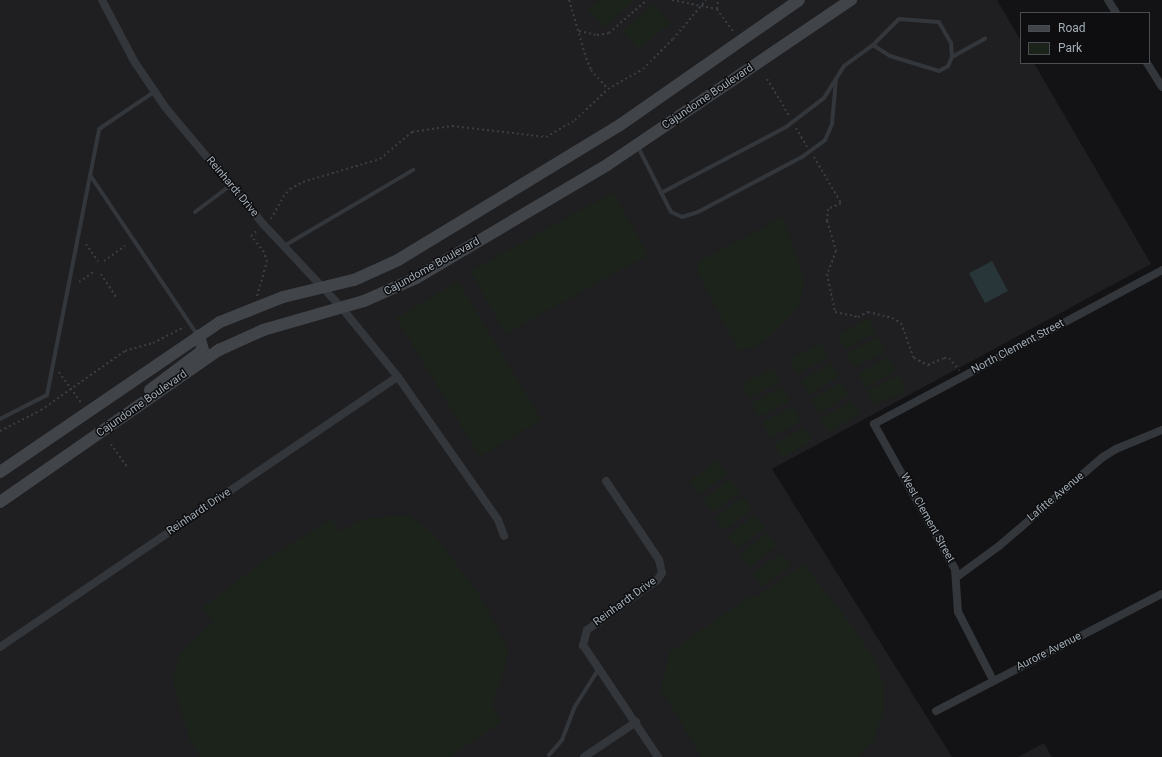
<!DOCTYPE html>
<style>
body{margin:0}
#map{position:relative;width:1162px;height:757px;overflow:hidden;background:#131315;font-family:Roboto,sans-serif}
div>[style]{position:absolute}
.built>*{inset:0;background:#1f1f22}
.green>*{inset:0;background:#1b231b;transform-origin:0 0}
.water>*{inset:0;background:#283539;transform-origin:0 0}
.path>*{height:2px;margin-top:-1px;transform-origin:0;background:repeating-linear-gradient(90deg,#393d41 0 2px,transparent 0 5px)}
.lane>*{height:4px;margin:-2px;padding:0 2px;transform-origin:2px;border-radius:2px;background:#33363a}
.street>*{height:8px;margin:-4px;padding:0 4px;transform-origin:4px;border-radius:4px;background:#33363a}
.secondary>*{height:12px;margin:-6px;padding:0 6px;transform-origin:6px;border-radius:6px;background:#41454a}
span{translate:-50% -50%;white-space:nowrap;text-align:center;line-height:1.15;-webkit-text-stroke:3px #0e0e10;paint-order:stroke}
.street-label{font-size:11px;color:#a3adb6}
.legend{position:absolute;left:1020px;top:12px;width:130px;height:52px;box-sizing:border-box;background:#0e0e10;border:1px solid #4a4e52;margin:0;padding:5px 7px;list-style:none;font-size:12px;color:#a3adb6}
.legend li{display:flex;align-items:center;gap:8px;height:20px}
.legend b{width:20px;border:1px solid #4a4e52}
</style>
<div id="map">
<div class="built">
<div style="clip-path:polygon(0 0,997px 0,1021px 41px,1021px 63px,1034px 63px,1151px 264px,772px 469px,952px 757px,0 757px)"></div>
<div style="clip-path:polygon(1044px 743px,1052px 757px,1018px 757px)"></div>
</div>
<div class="green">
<div style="clip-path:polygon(599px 0,635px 0,604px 27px,588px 9px)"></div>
<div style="left:654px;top:4px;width:25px;height:41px;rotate:50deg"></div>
<div style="left:613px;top:192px;width:72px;height:163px;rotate:61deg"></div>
<div style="clip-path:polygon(783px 217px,804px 279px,801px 301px,793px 313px,770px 337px,755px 347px,739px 351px,697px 271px,698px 262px)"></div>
<div style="left:458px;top:281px;width:162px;height:72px;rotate:59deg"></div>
<div style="left:868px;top:318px;width:16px;height:35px;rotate:60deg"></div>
<div style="left:878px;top:337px;width:16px;height:35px;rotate:63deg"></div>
<div style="left:821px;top:343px;width:16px;height:36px;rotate:63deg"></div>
<div style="left:888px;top:357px;width:16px;height:35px;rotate:60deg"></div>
<div style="left:831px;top:363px;width:16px;height:35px;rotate:60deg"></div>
<div style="left:773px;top:368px;width:16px;height:35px;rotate:63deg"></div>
<div style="left:899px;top:375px;width:17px;height:35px;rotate:65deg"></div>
<div style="left:841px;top:382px;width:16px;height:35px;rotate:60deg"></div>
<div style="left:783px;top:387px;width:16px;height:36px;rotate:63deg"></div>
<div style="left:851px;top:401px;width:16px;height:35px;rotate:60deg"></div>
<div style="left:793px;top:406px;width:17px;height:35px;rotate:62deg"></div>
<div style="left:804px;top:427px;width:16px;height:35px;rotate:60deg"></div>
<div style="left:718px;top:461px;width:16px;height:35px;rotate:55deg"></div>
<div style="left:730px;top:479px;width:16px;height:34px;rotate:52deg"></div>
<div style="left:743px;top:497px;width:16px;height:35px;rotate:55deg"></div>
<div style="clip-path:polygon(409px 515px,433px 533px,483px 600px,508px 650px,505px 669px,492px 705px,502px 722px,449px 757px,200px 757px,189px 737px,174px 686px,175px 668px,181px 652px,213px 622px,202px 608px,268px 558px,332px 519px,340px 532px,357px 522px,372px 518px)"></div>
<div style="left:755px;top:515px;width:16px;height:35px;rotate:52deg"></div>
<div style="left:767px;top:533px;width:16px;height:35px;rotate:52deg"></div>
<div style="left:782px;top:553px;width:16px;height:36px;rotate:55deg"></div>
<div style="clip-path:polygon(804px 564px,857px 633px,874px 659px,884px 686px,883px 713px,873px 741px,858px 757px,701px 757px,661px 689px,670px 652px,749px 597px,756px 597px)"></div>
</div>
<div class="water">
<div style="left:992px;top:261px;width:34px;height:26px;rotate:62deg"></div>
</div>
<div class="path">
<div style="left:569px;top:0;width:60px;rotate:73.7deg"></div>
<div style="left:586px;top:58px;width:13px;rotate:67deg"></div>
<div style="left:591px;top:70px;width:25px;rotate:48deg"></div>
<div style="left:672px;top:0;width:46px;rotate:11.3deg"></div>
<div style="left:717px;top:9px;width:29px;rotate:54deg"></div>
<div style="left:717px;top:9px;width:9px;rotate:-84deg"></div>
<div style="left:579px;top:31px;width:18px;rotate:13deg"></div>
<div style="left:597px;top:35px;width:12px;rotate:-9deg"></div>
<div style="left:609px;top:33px;width:50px;rotate:-41deg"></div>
<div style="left:767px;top:79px;width:44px;rotate:58.8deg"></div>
<div style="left:796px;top:128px;width:22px;rotate:60deg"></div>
<div style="left:814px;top:157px;width:53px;rotate:59.6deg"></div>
<div style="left:841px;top:203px;width:14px;rotate:155deg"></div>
<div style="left:828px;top:209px;width:12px;rotate:95deg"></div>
<div style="left:827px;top:221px;width:31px;rotate:73deg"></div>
<div style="left:836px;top:251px;width:25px;rotate:111deg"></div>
<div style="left:827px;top:274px;width:39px;rotate:78deg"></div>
<div style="left:835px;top:312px;width:24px;rotate:12deg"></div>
<div style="left:858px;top:317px;width:11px;rotate:-27deg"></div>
<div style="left:868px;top:312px;width:25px;rotate:14deg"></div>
<div style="left:892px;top:318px;width:10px;rotate:29deg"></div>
<div style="left:901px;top:323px;width:37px;rotate:70deg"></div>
<div style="left:914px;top:358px;width:16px;rotate:27deg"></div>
<div style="left:928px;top:365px;width:17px;rotate:-24deg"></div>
<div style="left:944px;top:358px;width:5px"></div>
<div style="left:949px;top:358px;width:16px;rotate:50deg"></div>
<div style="left:271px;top:219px;width:25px;rotate:-61deg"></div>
<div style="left:283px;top:197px;width:11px;rotate:-49deg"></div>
<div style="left:290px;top:189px;width:15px;rotate:-28deg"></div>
<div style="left:303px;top:182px;width:80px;rotate:-16.6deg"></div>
<div style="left:380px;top:159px;width:42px;rotate:-40.2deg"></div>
<div style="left:412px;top:132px;width:40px;rotate:-8.5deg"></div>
<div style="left:452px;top:126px;width:95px;rotate:6.7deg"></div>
<div style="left:546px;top:137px;width:34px;rotate:-30deg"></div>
<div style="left:575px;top:120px;width:45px;rotate:-43.2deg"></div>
<div style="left:608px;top:89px;width:40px;rotate:-29.7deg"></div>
<div style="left:643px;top:69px;width:42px;rotate:-45deg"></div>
<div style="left:673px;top:39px;width:51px;rotate:-49.8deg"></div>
<div style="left:86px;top:244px;width:21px;rotate:55deg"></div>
<div style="left:104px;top:261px;width:26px;rotate:-36deg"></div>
<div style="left:101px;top:274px;width:27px;rotate:57deg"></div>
<div style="left:79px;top:282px;width:19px;rotate:-35deg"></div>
<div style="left:257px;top:296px;width:35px;rotate:-74deg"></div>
<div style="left:267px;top:262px;width:10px;rotate:-107deg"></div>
<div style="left:264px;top:252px;width:21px;rotate:-129deg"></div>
<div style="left:251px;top:236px;width:9px;rotate:-41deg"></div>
<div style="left:59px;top:372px;width:39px;rotate:54deg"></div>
<div style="left:0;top:431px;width:46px;rotate:-27.1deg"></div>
<div style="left:41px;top:410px;width:103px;rotate:-35.1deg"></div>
<div style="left:125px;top:351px;width:29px;rotate:-16deg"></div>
<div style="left:153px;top:343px;width:35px;rotate:-27deg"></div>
<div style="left:111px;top:444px;width:28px;rotate:55deg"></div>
</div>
<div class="lane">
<div style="left:952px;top:57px;width:38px;rotate:-29deg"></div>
<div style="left:637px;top:145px;width:75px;rotate:63.1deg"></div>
<div style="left:671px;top:212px;width:12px;rotate:24deg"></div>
<div style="left:682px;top:217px;width:17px;rotate:-17deg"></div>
<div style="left:698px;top:212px;width:118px;rotate:-27.9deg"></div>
<div style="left:802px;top:157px;width:29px;rotate:-36deg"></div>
<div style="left:825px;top:140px;width:17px;rotate:-66deg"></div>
<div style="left:832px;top:124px;width:45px;rotate:-84.9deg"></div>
<div style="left:90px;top:175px;width:194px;rotate:56.1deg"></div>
<div style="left:661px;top:193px;width:141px;rotate:-27.8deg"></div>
<div style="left:786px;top:127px;width:48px;rotate:-37.3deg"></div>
<div style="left:824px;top:98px;width:38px;rotate:-58deg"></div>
<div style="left:844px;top:66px;width:36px;rotate:-36deg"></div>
<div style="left:873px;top:45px;width:20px;rotate:33deg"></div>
<div style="left:890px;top:56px;width:51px;rotate:17deg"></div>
<div style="left:939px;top:71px;width:10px;rotate:-29deg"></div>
<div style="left:948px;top:66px;width:10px;rotate:-66deg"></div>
<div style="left:952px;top:57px;width:14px;rotate:-94deg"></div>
<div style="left:951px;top:43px;width:24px;rotate:-120deg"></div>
<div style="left:939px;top:22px;width:40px;rotate:-175.7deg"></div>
<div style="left:899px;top:19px;width:37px;rotate:135deg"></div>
<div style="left:195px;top:212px;width:45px;rotate:-36.9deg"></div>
<div style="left:284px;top:246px;width:150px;rotate:-30.5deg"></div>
<div style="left:0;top:419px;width:53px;rotate:-27.1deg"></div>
<div style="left:47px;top:395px;width:271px;rotate:-78.9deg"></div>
<div style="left:99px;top:129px;width:66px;rotate:-33.9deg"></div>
<div style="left:549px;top:755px;width:20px;rotate:-49deg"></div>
<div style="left:562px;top:740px;width:34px;rotate:-69deg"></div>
<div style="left:574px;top:708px;width:45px;rotate:-57.7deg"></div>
</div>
<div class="street">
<div style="left:102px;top:0;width:69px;rotate:62.3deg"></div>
<div style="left:134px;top:61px;width:55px;rotate:56deg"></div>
<div style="left:165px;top:107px;width:154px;rotate:50deg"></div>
<div style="left:264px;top:225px;width:112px;rotate:46.8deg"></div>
<div style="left:341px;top:307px;width:90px;rotate:50.8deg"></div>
<div style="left:398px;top:377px;width:174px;rotate:55deg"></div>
<div style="left:498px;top:520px;width:17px;rotate:69deg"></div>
<div style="left:1108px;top:0;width:15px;rotate:58deg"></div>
<div style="left:1147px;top:63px;width:28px;rotate:58deg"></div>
<div style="left:606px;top:481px;width:95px;rotate:56.1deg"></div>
<div style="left:659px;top:560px;width:13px;rotate:77deg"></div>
<div style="left:662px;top:573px;width:9px;rotate:126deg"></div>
<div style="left:657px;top:580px;width:86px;rotate:144.5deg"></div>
<div style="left:587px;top:630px;width:16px;rotate:105deg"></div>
<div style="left:583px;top:645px;width:135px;rotate:56.2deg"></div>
<div style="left:958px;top:576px;width:51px;rotate:-36.2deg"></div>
<div style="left:999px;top:546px;width:137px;rotate:-40.6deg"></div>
<div style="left:1103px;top:457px;width:15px;rotate:-32deg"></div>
<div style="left:1116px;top:449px;width:50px;rotate:-22.4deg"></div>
<div style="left:0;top:647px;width:481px;rotate:-34.2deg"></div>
<div style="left:993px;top:680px;width:76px;rotate:-117.2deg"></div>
<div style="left:958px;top:612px;width:43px;rotate:-94deg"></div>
<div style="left:955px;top:569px;width:166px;rotate:-119.2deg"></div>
<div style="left:874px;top:424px;width:327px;rotate:-28.1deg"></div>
<div style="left:936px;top:711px;width:254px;rotate:-27.4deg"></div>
<div style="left:584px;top:757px;width:63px;rotate:-33.9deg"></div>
</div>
<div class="secondary">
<div style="left:150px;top:390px;width:66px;rotate:-37deg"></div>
<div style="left:203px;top:350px;width:15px;rotate:-106deg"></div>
<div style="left:0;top:472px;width:266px;rotate:-34.3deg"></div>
<div style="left:220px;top:322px;width:68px;rotate:-21.6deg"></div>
<div style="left:283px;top:297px;width:73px;rotate:-13.5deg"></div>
<div style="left:354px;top:280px;width:48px;rotate:-24.4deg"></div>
<div style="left:398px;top:260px;width:260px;rotate:-31.3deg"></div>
<div style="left:620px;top:125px;width:218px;rotate:-34.9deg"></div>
<div style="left:0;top:502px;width:267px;rotate:-34.8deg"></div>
<div style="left:219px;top:350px;width:48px;rotate:-24.4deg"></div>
<div style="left:263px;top:330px;width:105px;rotate:-16deg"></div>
<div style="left:364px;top:301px;width:57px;rotate:-23.9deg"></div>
<div style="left:416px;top:278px;width:222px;rotate:-30.6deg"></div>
<div style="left:607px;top:165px;width:295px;rotate:-34.1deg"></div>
</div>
<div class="street-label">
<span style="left:708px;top:97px;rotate:-34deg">Cajundome Boulevard</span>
<span style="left:232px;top:187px;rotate:50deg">Reinhardt Drive</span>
<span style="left:432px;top:267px;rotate:-29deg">Cajundome Boulevard</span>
<span style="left:1018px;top:347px;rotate:-28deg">North Clement Street</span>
<span style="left:142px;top:404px;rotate:-35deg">Cajundome Boulevard</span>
<span style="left:1056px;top:497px;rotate:-40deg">Lafitte Avenue</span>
<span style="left:199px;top:512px;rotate:-34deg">Reinhardt Drive</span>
<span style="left:927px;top:518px;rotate:61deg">West Clement Street</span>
<span style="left:625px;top:602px;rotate:-36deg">Reinhardt Drive</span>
<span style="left:1049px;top:652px;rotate:-27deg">Aurore Avenue</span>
</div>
<ul class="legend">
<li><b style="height:5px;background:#41454a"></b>Road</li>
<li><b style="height:11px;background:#1b231b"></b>Park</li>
</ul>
</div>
